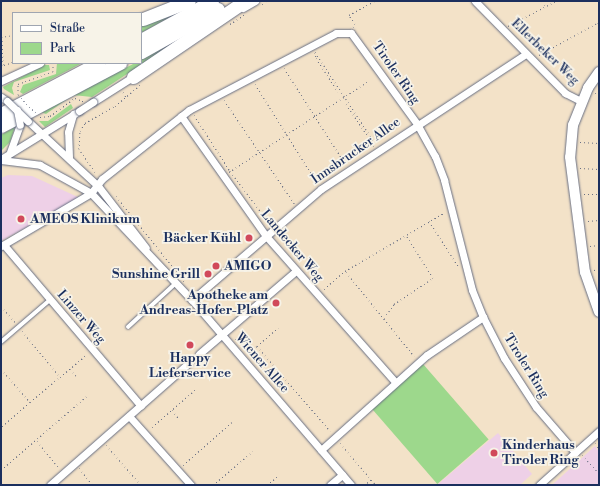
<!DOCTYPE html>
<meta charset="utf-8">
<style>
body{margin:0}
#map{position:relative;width:600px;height:486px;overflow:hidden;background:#f3e2c8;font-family:"Libre Bodoni",serif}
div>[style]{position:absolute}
.built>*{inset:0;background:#eed0e7}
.green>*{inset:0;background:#9dd88c;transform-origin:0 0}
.street-tunnel>*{height:7px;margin-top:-3.5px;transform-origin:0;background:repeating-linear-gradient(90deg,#c8beb3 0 7px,transparent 0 10.5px)}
.path>*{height:1px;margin-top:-0.5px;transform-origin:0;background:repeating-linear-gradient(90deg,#676e83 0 1px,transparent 0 4px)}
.roads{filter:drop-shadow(0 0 1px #676e83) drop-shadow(0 0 1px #676e83)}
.lane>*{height:3.5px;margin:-1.75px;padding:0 1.75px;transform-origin:1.75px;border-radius:1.75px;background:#fff}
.street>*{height:7px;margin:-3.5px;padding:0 3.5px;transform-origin:3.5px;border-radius:3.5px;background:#fff}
.secondary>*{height:10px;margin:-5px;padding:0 5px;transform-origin:5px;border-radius:5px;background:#fff}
.highway>*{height:13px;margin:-6.5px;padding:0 6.5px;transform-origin:6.5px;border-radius:6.5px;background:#fff}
.path-bridge>*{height:1px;margin-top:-0.5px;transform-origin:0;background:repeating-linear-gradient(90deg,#676e83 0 1px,transparent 0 4px)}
.bridges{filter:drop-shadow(0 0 1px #676e83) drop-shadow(0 0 1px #676e83)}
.street-bridge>*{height:7px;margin:-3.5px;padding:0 3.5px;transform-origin:3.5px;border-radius:3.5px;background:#fff}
.dots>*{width:11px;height:11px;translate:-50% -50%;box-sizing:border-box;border:2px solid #f7f3e8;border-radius:50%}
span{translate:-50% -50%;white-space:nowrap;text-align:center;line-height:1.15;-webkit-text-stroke:3.5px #f7f3e8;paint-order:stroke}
.street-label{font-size:13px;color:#1b2f5e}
.poi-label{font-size:13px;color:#1b2f5e;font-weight:700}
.left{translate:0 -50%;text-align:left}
.right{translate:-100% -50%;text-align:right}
.frame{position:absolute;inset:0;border:2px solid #1b2f5e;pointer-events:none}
.legend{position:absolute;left:12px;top:12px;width:130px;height:52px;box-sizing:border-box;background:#f7f3e8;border:1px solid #9fa5b1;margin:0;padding:5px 7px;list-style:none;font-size:12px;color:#1b2f5e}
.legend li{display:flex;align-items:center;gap:8px;height:20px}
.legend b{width:20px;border:1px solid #9fa5b1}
</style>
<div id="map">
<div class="built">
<div style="clip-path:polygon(8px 175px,32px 176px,80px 198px,1px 241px,1px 178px)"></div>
<div style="clip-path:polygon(498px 433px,532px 474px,520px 485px,437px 485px)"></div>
<div style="clip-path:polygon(595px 446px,599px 452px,599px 485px,552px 485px)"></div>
</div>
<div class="green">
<div style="clip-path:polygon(193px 1px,199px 1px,141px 33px,141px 25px)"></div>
<div style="clip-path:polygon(194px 30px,92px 97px,73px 95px,46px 114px,41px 112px,135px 63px,141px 63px,141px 60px)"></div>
<div style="clip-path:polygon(57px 63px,82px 63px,23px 94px,20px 92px,23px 85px,56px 74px)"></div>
<div style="clip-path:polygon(44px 65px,49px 65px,50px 70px,14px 82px,12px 88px,14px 95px,4px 89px,3px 87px)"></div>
<div style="clip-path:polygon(71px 104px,73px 108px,45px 127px,39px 121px,48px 121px)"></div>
<div style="clip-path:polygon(15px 127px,10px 142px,1px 151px,1px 135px)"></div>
<div style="left:423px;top:364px;width:100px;height:68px;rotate:49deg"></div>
</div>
<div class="street-tunnel">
<div style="left:190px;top:362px;width:12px;rotate:-42deg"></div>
</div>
<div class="path">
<div style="left:542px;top:1px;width:5px;rotate:53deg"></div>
<div style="left:262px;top:4px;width:5px;rotate:-37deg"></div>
<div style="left:230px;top:24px;width:17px;rotate:-33deg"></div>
<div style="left:508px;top:26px;width:54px;rotate:-27.5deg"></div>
<div style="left:353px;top:27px;width:4px;rotate:-56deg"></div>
<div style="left:355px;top:24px;width:11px;rotate:-124deg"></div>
<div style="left:349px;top:15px;width:29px;rotate:-29deg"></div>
<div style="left:1px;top:37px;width:12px;rotate:-9deg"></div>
<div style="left:315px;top:52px;width:105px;rotate:56.6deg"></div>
<div style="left:373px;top:140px;width:3px;rotate:135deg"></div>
<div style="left:371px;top:142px;width:5px;rotate:53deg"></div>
<div style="left:315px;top:52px;width:6px;rotate:81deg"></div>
<div style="left:316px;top:58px;width:40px;rotate:57.1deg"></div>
<div style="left:539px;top:55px;width:66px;rotate:-28.9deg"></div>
<div style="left:597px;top:23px;width:5px;rotate:68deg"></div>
<div style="left:1px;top:65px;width:2px"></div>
<div style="left:3px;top:65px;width:28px;rotate:-92deg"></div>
<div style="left:4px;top:65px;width:9px;rotate:-18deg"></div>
<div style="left:284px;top:68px;width:115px;rotate:57.4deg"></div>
<div style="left:255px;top:84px;width:117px;rotate:57.9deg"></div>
<div style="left:123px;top:92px;width:6px;rotate:59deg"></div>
<div style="left:595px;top:93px;width:5px;rotate:37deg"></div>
<div style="left:18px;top:94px;width:10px;rotate:-90deg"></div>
<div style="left:18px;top:84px;width:37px;rotate:-20deg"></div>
<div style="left:53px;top:71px;width:8px;rotate:-90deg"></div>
<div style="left:224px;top:100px;width:125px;rotate:55.8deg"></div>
<div style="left:346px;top:104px;width:45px;rotate:56deg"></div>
<div style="left:194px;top:115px;width:67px;rotate:57.3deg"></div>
<div style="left:230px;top:171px;width:66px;rotate:53deg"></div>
<div style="left:40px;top:117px;width:10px;rotate:-6deg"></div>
<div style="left:50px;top:116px;width:31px;rotate:-36deg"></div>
<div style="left:75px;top:98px;width:9px;rotate:21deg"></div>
<div style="left:580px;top:142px;width:19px;rotate:3deg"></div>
<div style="left:580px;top:168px;width:19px;rotate:3deg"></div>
<div style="left:95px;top:172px;width:28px;rotate:-125deg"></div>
<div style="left:79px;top:149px;width:18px;rotate:-87deg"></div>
<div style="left:80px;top:131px;width:9px;rotate:-58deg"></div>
<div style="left:85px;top:123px;width:34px;rotate:-30deg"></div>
<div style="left:115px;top:106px;width:34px;rotate:-40deg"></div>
<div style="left:229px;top:172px;width:165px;rotate:-33.1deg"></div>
<div style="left:584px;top:194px;width:15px"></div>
<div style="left:116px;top:196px;width:109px;rotate:51.3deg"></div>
<div style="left:429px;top:221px;width:54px;rotate:57.2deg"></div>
<div style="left:588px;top:221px;width:11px;rotate:-5deg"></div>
<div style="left:590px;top:246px;width:9px;rotate:-6deg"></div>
<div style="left:594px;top:270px;width:5px;rotate:-11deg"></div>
<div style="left:346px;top:272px;width:108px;rotate:51deg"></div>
<div style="left:324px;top:289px;width:28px;rotate:-41deg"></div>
<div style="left:345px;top:271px;width:115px;rotate:-30.4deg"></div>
<div style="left:1px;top:306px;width:21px;rotate:49deg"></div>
<div style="left:384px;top:318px;width:17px;rotate:-54deg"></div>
<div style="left:394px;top:304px;width:47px;rotate:-33.7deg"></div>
<div style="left:433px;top:278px;width:51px;rotate:-122.1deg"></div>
<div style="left:22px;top:331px;width:60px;rotate:50.4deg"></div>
<div style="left:60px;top:377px;width:35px;rotate:-40deg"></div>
<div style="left:235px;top:339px;width:3px;rotate:-45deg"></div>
<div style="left:237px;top:337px;width:20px;rotate:49deg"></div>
<div style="left:250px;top:352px;width:9px;rotate:-41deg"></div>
<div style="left:257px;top:346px;width:112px;rotate:49.3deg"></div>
<div style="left:257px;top:346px;width:28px;rotate:-41deg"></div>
<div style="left:1px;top:369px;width:44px;rotate:48.7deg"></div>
<div style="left:30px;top:402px;width:38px;rotate:139deg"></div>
<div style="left:70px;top:369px;width:9px;rotate:49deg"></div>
<div style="left:30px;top:402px;width:39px;rotate:-40deg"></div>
<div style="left:172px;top:410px;width:11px;rotate:52deg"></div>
<div style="left:152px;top:427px;width:58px;rotate:-40.8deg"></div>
<div style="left:37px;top:441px;width:35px;rotate:51deg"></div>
<div style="left:340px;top:443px;width:55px;rotate:49.4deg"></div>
<div style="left:595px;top:443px;width:7px;rotate:56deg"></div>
<div style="left:106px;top:445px;width:53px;rotate:48.8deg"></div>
<div style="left:582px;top:455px;width:25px;rotate:47deg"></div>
<div style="left:183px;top:465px;width:65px;rotate:-41.3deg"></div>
<div style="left:79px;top:468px;width:22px;rotate:51deg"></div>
<div style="left:1px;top:470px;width:115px;rotate:-40.8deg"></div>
<div style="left:213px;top:485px;width:52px;rotate:-40.4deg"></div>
<div style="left:267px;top:485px;width:14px;rotate:-39deg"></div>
<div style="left:364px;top:485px;width:9px;rotate:-36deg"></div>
</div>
<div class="roads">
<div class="lane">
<div style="left:128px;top:327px;width:65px;rotate:-42.5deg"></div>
<div style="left:1px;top:342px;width:65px;rotate:-40.6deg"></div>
</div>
<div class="street">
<div style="left:475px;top:1px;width:129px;rotate:45.6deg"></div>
<div style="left:565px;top:93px;width:18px;rotate:27deg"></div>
<div style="left:243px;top:8px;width:14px;rotate:-30deg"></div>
<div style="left:1px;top:81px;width:43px;rotate:-24.8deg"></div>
<div style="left:1px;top:97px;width:7px;rotate:34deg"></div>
<div style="left:93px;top:102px;width:49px;rotate:-32.4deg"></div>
<div style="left:181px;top:116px;width:147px;rotate:54.7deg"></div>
<div style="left:266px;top:236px;width:195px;rotate:48.5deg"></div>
<div style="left:28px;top:121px;width:96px;rotate:42.9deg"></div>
<div style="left:98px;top:186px;width:78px;rotate:52.3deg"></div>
<div style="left:10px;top:152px;width:29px;rotate:-70deg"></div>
<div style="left:69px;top:157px;width:25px;rotate:-92deg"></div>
<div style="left:68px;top:132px;width:19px;rotate:-74deg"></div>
<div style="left:1px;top:159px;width:92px;rotate:-31.6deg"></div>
<div style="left:1px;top:160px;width:39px;rotate:7deg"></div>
<div style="left:40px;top:165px;width:58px;rotate:28.8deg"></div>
<div style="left:91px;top:193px;width:147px;rotate:46.7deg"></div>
<div style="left:192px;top:300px;width:244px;rotate:49.3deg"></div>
<div style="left:4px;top:245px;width:211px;rotate:49.6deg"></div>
<div style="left:1px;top:246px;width:104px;rotate:-30.5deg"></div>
<div style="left:91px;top:193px;width:18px;rotate:-52deg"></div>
<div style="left:102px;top:179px;width:111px;rotate:-38.4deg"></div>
<div style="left:189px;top:110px;width:166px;rotate:-27.6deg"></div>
<div style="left:336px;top:33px;width:15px"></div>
<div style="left:351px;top:33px;width:112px;rotate:54deg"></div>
<div style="left:417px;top:124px;width:37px;rotate:61deg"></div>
<div style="left:435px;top:156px;width:26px;rotate:69deg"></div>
<div style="left:444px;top:180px;width:114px;rotate:75.7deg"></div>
<div style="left:472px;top:290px;width:29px;rotate:68deg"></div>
<div style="left:483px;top:317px;width:46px;rotate:62.9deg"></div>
<div style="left:504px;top:358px;width:59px;rotate:56.9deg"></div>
<div style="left:536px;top:407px;width:60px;rotate:49.1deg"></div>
<div style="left:192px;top:300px;width:170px;rotate:-40.7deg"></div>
<div style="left:321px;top:189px;width:245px;rotate:-33.4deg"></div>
<div style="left:199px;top:354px;width:128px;rotate:-40.6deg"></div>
<div style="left:129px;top:416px;width:93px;rotate:48.1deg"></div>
<div style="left:321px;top:450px;width:142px;rotate:-41.9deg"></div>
<div style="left:427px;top:355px;width:68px;rotate:-34.2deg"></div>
<div style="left:50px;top:485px;width:186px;rotate:-41.3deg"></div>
<div style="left:330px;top:485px;width:16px;rotate:-40deg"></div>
<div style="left:539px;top:485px;width:81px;rotate:-42deg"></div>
</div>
<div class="secondary">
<div style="left:599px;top:72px;width:19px;rotate:125deg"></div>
<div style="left:588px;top:88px;width:40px;rotate:112deg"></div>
<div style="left:573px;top:125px;width:32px;rotate:95deg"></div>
<div style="left:570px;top:157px;width:116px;rotate:82.6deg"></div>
<div style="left:585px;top:272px;width:42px;rotate:70.7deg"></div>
</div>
<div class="highway">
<div style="left:143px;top:19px;width:49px;rotate:-21.4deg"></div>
<div style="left:141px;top:40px;width:81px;rotate:-28.8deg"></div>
<div style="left:141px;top:52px;width:88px;rotate:-29.2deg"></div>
<div style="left:133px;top:77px;width:135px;rotate:-34.2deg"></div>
<div style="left:1px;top:114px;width:110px;rotate:-27.7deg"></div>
<div style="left:1px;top:126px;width:135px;rotate:-27.9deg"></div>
</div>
</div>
<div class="path-bridge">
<div style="left:18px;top:95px;width:28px;rotate:45deg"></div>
</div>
<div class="bridges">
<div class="street-bridge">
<div style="left:7px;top:101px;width:29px;rotate:44deg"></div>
<div style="left:17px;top:110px;width:15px;rotate:79deg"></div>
<div style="left:79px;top:111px;width:17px;rotate:-33deg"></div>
</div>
</div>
<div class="dots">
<div style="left:21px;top:219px;background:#d1495b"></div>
<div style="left:249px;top:238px;background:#d1495b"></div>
<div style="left:216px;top:266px;background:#d1495b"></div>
<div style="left:208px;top:274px;background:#d1495b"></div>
<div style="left:276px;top:303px;background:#d1495b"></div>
<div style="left:190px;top:345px;background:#d1495b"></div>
<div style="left:494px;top:453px;background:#d1495b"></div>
</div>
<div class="street-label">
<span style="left:545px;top:52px;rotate:44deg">Ellerbeker Weg</span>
<span style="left:396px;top:73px;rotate:55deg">Tiroler Ring</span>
<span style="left:356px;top:151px;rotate:-35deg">Innsbrucker Allee</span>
<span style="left:292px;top:246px;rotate:50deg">Landecker Weg</span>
<span style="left:81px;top:317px;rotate:49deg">Linzer Weg</span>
<span style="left:262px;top:363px;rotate:49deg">Wiener Allee</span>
<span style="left:526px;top:366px;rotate:58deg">Tiroler Ring</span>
</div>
<div class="poi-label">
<span class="left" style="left:30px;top:219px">AMEOS Klinikum</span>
<span class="right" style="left:241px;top:238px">Bäcker Kühl</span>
<span class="left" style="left:224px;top:266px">AMIGO</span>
<span class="right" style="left:200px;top:274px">Sunshine Grill</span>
<span class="right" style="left:268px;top:303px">Apotheke am<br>Andreas-Hofer-Platz</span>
<span style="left:190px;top:366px">Happy<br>Lieferservice</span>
<span class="left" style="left:502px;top:453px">Kinderhaus<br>Tiroler Ring</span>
</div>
<div class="frame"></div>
<ul class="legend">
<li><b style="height:5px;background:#fff"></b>Straße</li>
<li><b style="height:11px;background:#9dd88c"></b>Park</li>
</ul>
</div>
